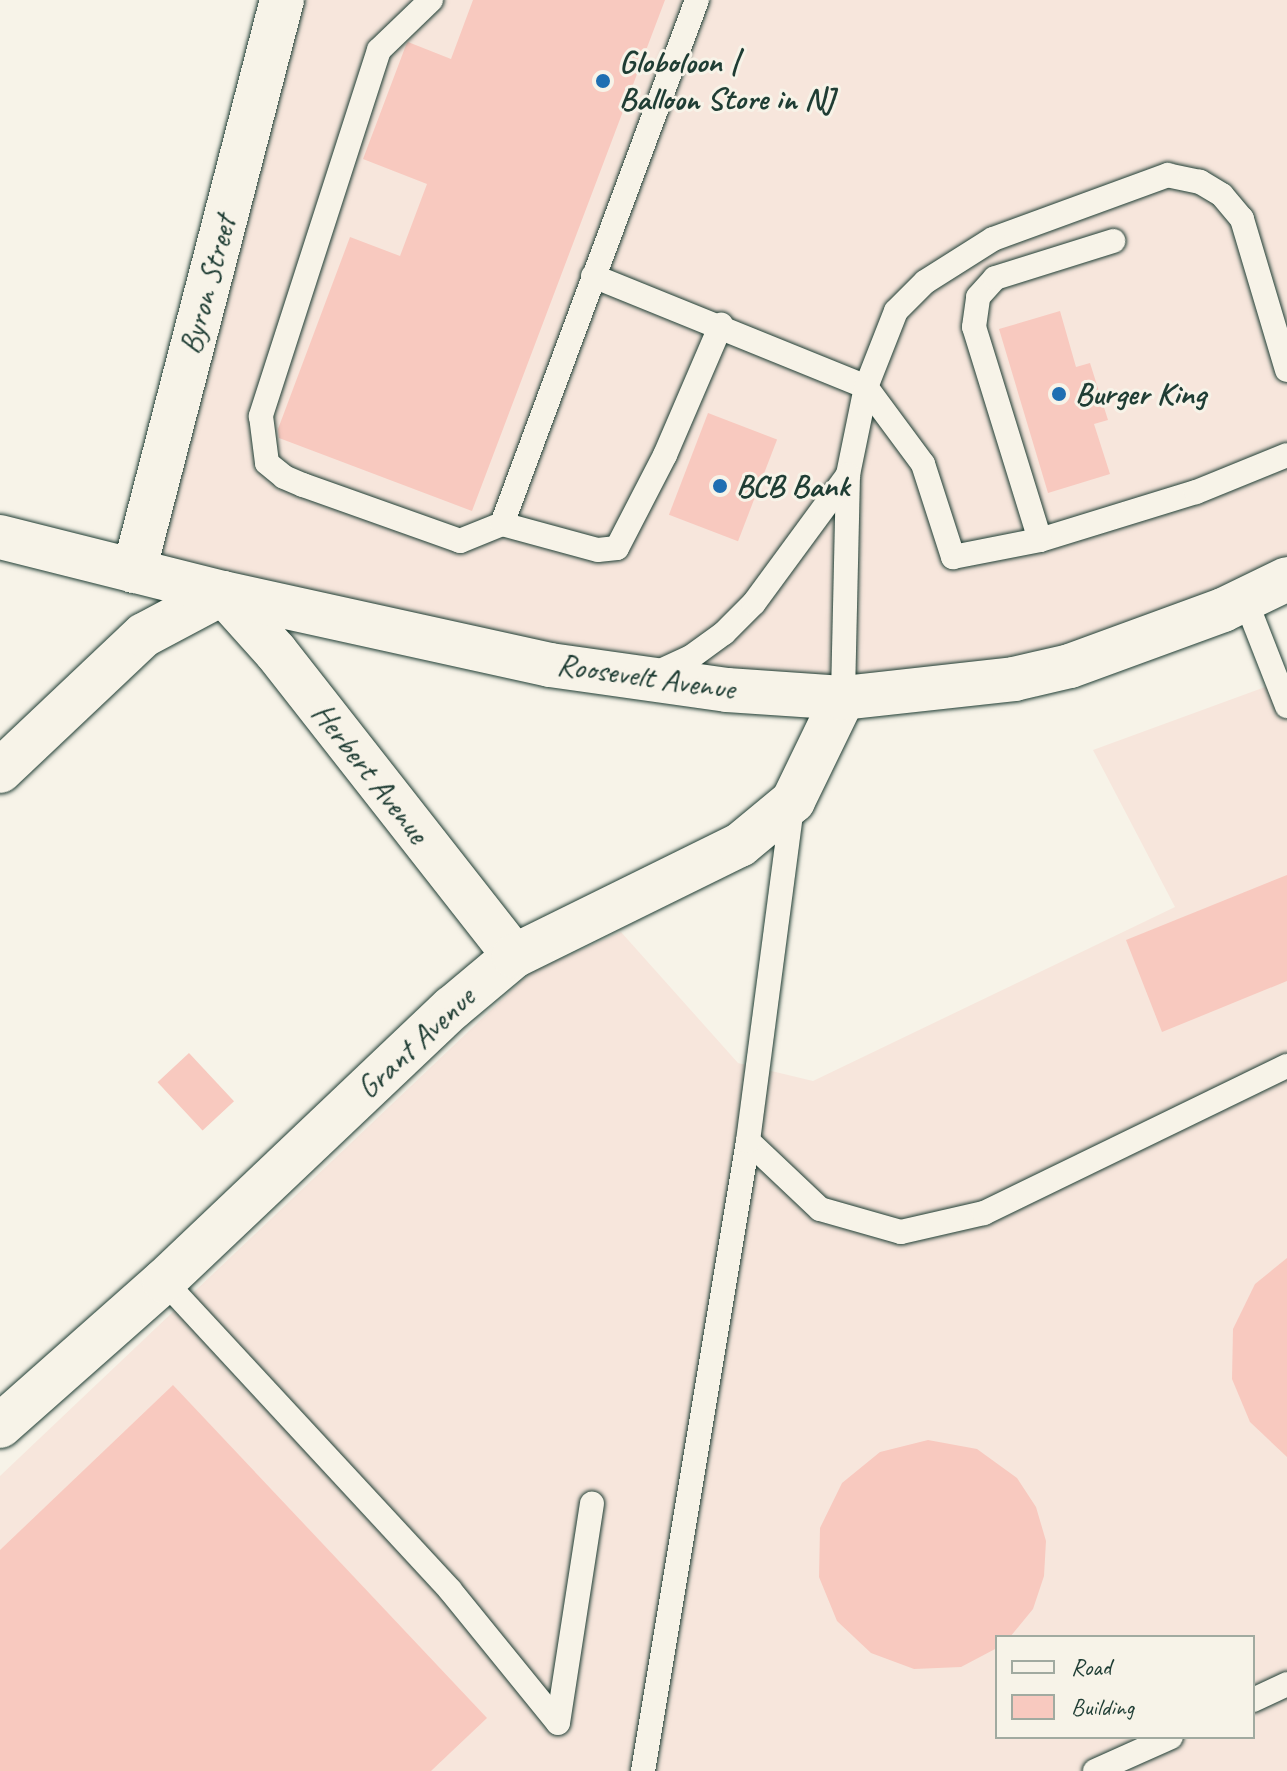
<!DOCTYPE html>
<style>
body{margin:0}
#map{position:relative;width:1287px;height:1771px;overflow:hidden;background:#f7f3e8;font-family:Caveat,sans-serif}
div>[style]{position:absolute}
.built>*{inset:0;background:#f7e6dc}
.building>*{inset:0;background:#f8c9bf;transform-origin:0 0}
.roads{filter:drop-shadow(0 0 2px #1f3d34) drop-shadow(0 0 2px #1f3d34)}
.service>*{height:24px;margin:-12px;padding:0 12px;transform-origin:12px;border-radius:12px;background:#f7f3e8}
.minor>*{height:44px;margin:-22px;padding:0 22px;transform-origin:22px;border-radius:22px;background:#f7f3e8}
.tertiary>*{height:44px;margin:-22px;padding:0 22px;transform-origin:22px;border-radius:22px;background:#f7f3e8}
.dots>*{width:22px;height:22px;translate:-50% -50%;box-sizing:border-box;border:4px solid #f7f3e8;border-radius:50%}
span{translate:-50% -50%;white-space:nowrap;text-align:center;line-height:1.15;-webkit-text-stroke:6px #f7f3e8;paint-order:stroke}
.poi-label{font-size:32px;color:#1f3d34;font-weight:700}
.left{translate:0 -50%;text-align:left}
.street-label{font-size:32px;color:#1f3d34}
.legend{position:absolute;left:995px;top:1635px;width:260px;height:104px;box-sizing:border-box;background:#f7f3e8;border:2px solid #a1aaa0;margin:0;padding:10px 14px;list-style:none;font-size:24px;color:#1f3d34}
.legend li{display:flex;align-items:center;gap:16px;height:40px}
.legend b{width:40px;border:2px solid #a1aaa0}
</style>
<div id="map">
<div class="built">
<div style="clip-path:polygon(282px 0,1287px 0,1287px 579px,1223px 610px,843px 698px,134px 571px)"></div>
<div style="clip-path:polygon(evenodd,1287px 679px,1287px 1771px,0 1771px,0 1476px,531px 972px,621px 932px,738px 1063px,813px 1081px,1175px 907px,1093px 750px,1287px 679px,997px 1637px,1253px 1637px,1253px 1737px,997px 1737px,997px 1637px)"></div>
</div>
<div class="building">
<div style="clip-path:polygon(473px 0,665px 0,472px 511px,279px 438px,278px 429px,350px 237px,400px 256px,427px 184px,363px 159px,406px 45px,408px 42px,451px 59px)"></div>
<div style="clip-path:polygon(1060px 311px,1076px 367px,1090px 363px,1108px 420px,1094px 424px,1110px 474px,1048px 493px,999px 329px)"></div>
<div style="left:708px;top:413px;width:74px;height:109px;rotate:21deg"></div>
<div style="clip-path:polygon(1287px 875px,1287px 981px,1162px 1032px,1126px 940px)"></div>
<div style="left:189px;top:1053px;width:66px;height:43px;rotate:47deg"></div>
<div style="clip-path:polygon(1287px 1258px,1287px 1457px,1250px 1422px,1232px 1379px,1233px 1329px,1255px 1284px)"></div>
<div style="clip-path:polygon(173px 1385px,487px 1718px,431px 1771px,0 1771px,0 1550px)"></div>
<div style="clip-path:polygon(928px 1440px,977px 1449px,1017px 1478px,1036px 1507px,1046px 1541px,1044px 1576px,1033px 1609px,1010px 1637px,997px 1637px,997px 1648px,961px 1667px,914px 1669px,871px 1653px,837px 1621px,819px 1577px,820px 1528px,842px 1483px,880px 1452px)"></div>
</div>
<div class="roads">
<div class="service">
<div style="left:431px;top:0;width:72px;rotate:136.1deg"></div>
<div style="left:379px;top:50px;width:385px;rotate:107.9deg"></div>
<div style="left:261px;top:416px;width:47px;rotate:82.7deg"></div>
<div style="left:267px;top:463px;width:22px;rotate:39deg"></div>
<div style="left:284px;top:477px;width:21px;rotate:23deg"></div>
<div style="left:303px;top:485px;width:167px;rotate:19.6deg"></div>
<div style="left:460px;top:541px;width:45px;rotate:-22deg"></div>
<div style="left:502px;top:524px;width:99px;rotate:15.2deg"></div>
<div style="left:598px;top:550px;width:19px;rotate:-6deg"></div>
<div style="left:617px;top:548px;width:105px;rotate:-62.7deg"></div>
<div style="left:665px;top:455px;width:142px;rotate:-66.7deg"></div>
<div style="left:593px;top:276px;width:295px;rotate:22.1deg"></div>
<div style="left:866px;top:387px;width:90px;rotate:101.6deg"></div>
<div style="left:848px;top:475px;width:223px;rotate:91.3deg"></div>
<div style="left:1287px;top:370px;width:158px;rotate:-106.6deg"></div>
<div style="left:1242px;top:219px;width:31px;rotate:-130deg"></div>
<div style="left:1222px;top:195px;width:26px;rotate:-149deg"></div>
<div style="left:1200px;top:182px;width:33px;rotate:-168deg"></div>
<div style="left:1168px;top:175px;width:186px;rotate:159.9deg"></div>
<div style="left:993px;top:239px;width:80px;rotate:147.7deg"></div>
<div style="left:925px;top:282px;width:41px;rotate:135deg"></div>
<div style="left:896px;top:311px;width:82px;rotate:111.5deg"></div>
<div style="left:866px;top:387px;width:96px;rotate:53.5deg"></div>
<div style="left:923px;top:464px;width:98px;rotate:72.1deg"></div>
<div style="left:953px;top:557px;width:89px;rotate:-11.1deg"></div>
<div style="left:1040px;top:540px;width:163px;rotate:-17.1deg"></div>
<div style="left:1196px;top:492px;width:98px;rotate:-22.1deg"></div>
<div style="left:502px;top:524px;width:559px;rotate:-69.59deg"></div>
<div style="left:1040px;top:540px;width:223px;rotate:-107.2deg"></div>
<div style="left:974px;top:327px;width:30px;rotate:-82deg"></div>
<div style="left:978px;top:297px;width:25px;rotate:-48deg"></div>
<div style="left:995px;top:278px;width:124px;rotate:-17.4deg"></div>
<div style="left:1245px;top:599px;width:115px;rotate:68.6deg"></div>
<div style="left:652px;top:675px;width:43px;rotate:-24.8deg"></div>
<div style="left:691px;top:657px;width:41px;rotate:-36deg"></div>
<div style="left:724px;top:633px;width:42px;rotate:-45deg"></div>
<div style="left:754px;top:603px;width:159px;rotate:-53.7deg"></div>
<div style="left:748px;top:1141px;width:99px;rotate:43.4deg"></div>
<div style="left:820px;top:1209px;width:84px;rotate:15.9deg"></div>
<div style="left:901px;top:1232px;width:85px;rotate:-12.9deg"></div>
<div style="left:984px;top:1213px;width:337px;rotate:-25.9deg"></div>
<div style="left:164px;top:1281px;width:421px;rotate:47.2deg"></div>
<div style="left:450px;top:1590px;width:171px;rotate:50.9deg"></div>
<div style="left:558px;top:1723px;width:222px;rotate:-81.2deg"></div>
<div style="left:1253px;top:1700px;width:38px;rotate:-25deg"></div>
<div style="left:643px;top:1771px;width:639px;rotate:-80.54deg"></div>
<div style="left:748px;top:1141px;width:343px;rotate:-82.5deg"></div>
<div style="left:1095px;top:1771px;width:83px;rotate:-24.1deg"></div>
</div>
<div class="minor">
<div style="left:134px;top:571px;width:590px;rotate:-75.47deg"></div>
<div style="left:0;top:771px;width:198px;rotate:-43.4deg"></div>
<div style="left:144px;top:635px;width:89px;rotate:-28deg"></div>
<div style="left:223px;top:593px;width:79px;rotate:48.1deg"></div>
<div style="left:276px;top:652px;width:386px;rotate:51.9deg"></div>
<div style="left:0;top:1426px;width:219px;rotate:-41.5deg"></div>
<div style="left:164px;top:1281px;width:397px;rotate:-43.5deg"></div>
<div style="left:452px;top:1008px;width:81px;rotate:-40deg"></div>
<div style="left:514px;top:956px;width:252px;rotate:-26.2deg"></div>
<div style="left:740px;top:845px;width:69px;rotate:-39.7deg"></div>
<div style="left:793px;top:801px;width:114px;rotate:-64.1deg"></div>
</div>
<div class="tertiary">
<div style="left:0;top:537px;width:230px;rotate:14.1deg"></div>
<div style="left:223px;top:593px;width:335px;rotate:12.4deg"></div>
<div style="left:550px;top:665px;width:179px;rotate:8deg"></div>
<div style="left:727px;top:690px;width:116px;rotate:3.9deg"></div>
<div style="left:843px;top:698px;width:172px;rotate:-6.3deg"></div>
<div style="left:1014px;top:679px;width:57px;rotate:-13.1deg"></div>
<div style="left:1070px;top:666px;width:163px;rotate:-20.1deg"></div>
<div style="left:1223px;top:610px;width:71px;rotate:-25.8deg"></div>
</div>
</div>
<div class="dots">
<div style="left:603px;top:81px;background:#1f6fb2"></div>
<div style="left:1059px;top:394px;background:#1f6fb2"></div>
<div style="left:720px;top:486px;background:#1f6fb2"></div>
</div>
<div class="poi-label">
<span class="left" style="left:619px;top:81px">Globoloon |<br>Balloon Store in NJ</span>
<span class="left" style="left:1075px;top:394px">Burger King</span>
<span class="left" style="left:736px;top:486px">BCB Bank</span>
</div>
<div class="street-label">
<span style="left:208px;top:285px;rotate:-75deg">Byron Street</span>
<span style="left:646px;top:677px;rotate:8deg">Roosevelt Avenue</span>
<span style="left:370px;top:773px;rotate:52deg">Herbert Avenue</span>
<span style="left:416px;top:1043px;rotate:-43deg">Grant Avenue</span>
</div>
<ul class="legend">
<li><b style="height:10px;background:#f7f3e8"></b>Road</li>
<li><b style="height:22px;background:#f8c9bf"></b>Building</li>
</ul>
</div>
